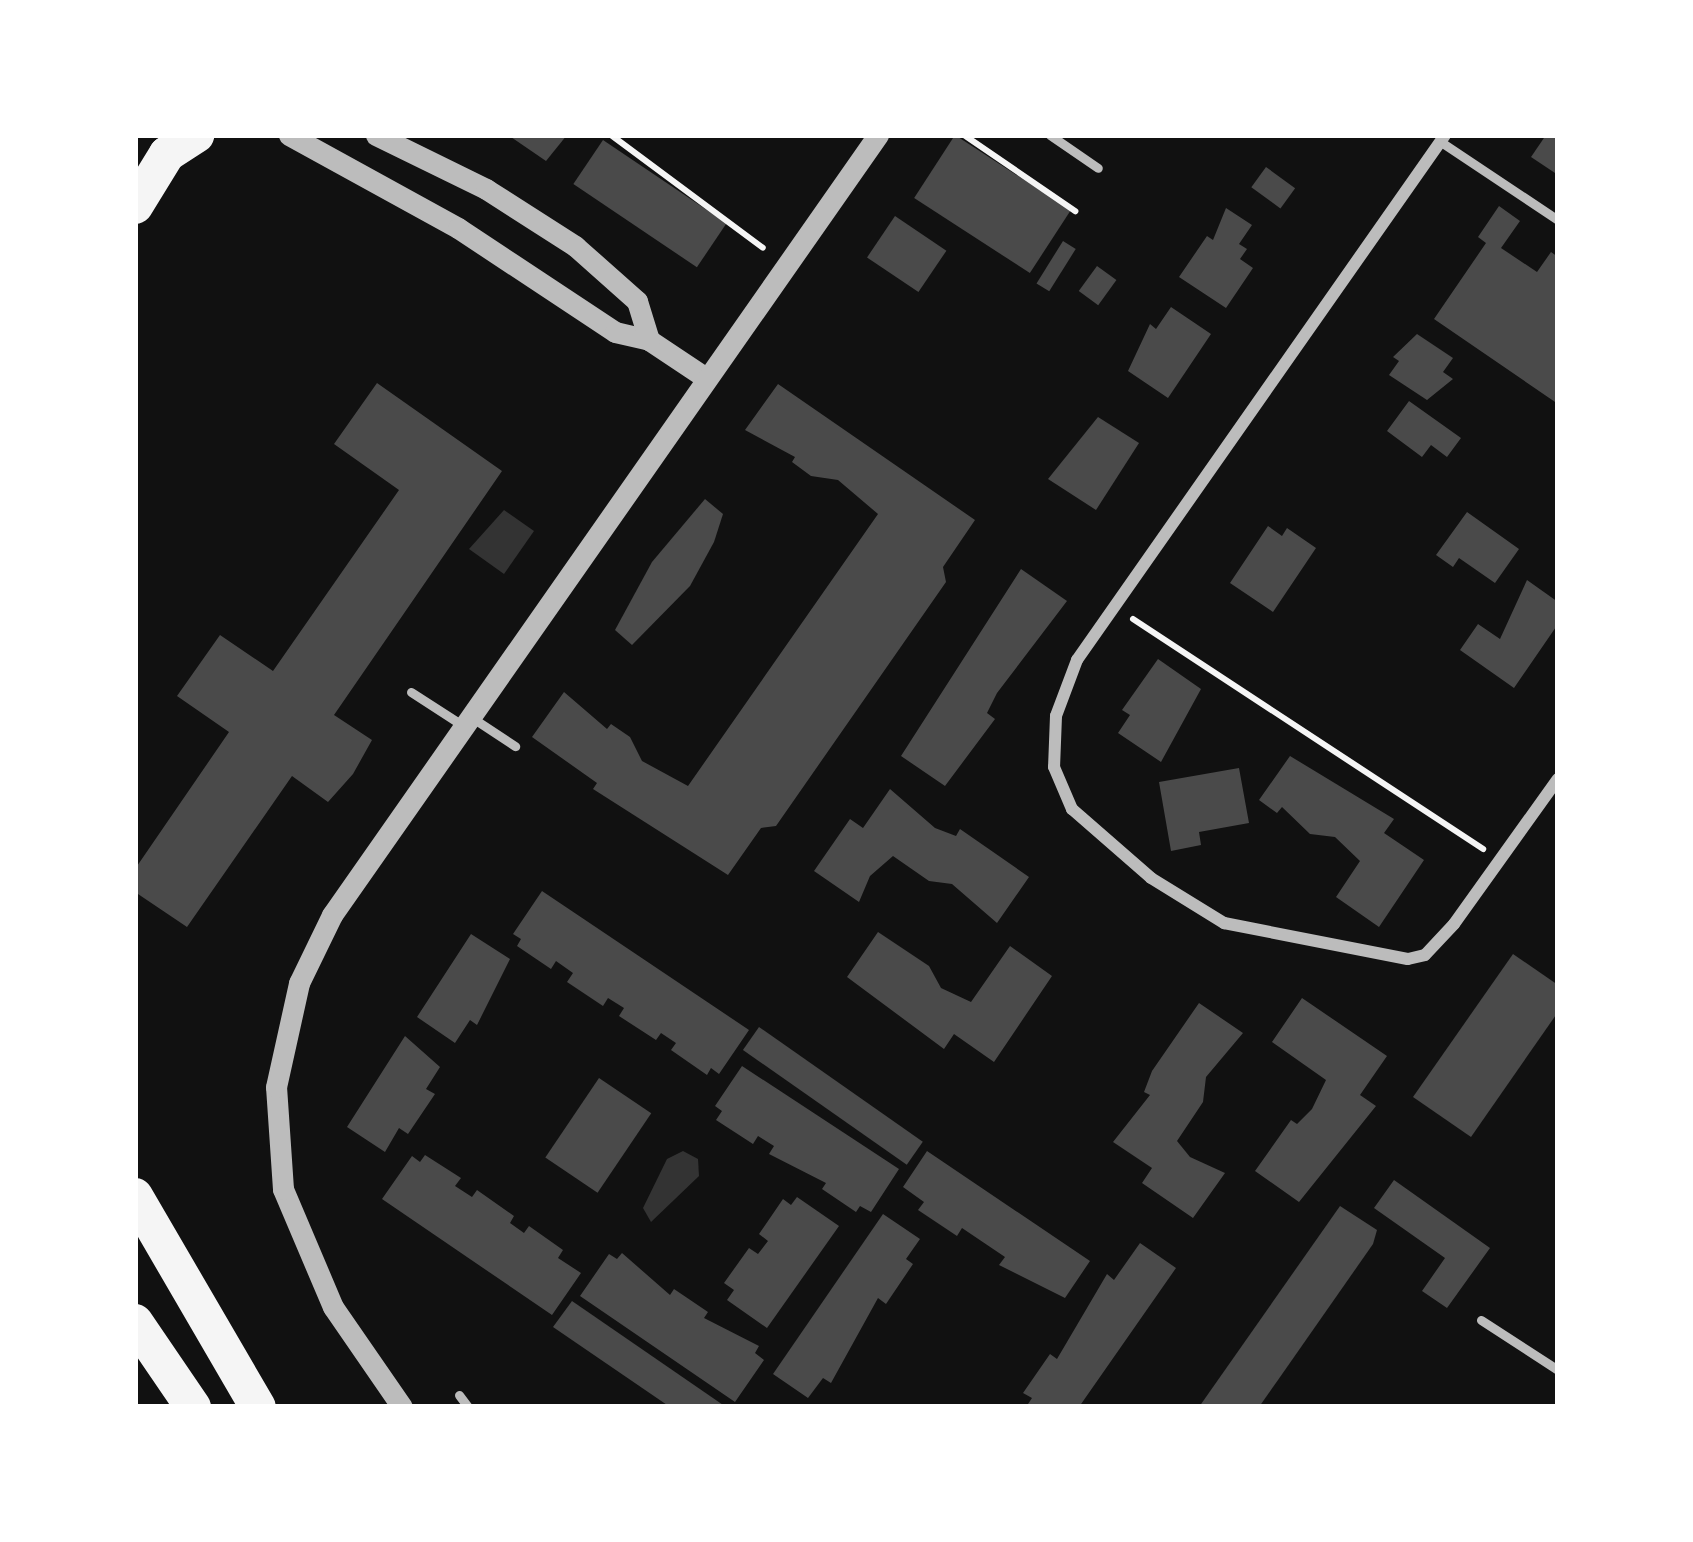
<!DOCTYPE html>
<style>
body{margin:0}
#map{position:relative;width:1693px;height:1542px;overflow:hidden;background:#111;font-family:"Space Grotesk",sans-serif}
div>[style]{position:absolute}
.water>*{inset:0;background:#333}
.building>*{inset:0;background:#4a4a4a;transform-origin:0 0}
.path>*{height:6px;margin:-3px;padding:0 3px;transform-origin:3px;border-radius:3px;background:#f5f5f5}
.service>*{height:9px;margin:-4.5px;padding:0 4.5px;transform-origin:4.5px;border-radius:4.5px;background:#bcbcbc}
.minor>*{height:12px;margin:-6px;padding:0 6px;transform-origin:6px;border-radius:6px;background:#bcbcbc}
.tertiary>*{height:21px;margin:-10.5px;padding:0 10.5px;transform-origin:10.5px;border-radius:10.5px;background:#bcbcbc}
.motorway>*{height:36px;margin:-18px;padding:0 18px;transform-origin:18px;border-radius:18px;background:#f5f5f5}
span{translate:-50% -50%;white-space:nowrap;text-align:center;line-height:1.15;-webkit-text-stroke:9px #fff;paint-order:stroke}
.frame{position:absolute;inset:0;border:138px solid #fff;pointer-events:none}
</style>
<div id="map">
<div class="water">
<div style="clip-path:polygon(504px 510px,534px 531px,504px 574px,469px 549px)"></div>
<div style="clip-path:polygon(683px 1151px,698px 1159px,699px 1176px,651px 1222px,643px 1208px,667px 1159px)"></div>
</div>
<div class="building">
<div style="clip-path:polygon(508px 135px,567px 135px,546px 161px)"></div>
<div style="left:955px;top:135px;width:138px;height:75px;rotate:33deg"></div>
<div style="clip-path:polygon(1546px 135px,1558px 135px,1558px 175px,1531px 157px)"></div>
<div style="left:603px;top:140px;width:149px;height:53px;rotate:34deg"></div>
<div style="left:1266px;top:167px;width:36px;height:25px;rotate:36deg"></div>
<div style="clip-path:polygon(1499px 206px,1520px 221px,1501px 248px,1537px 272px,1551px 252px,1558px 257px,1558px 404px,1434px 319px,1486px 243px,1478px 237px)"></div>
<div style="clip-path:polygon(1226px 208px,1252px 225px,1239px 244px,1247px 249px,1240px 259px,1253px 268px,1226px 308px,1179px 277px,1207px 236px,1213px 240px)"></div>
<div style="left:895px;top:216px;width:62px;height:50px;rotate:34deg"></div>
<div style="left:1063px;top:241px;width:15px;height:50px;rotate:32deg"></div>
<div style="left:1097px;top:266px;width:24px;height:31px;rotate:36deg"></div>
<div style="clip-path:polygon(1171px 307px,1211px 334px,1168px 398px,1128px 371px,1150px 324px,1156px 329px)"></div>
<div style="clip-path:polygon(1417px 334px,1453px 358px,1443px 372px,1453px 379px,1427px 400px,1389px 375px,1399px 361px,1393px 357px)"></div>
<div style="clip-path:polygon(377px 383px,502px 471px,334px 715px,372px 740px,353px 774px,328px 802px,292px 776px,187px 927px,135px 892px,135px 869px,229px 732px,177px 696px,220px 635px,273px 671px,399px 490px,334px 444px)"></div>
<div style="clip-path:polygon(778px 384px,975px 520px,943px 567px,946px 582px,776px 826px,761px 828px,728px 875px,593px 789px,597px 783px,532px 737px,564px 692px,607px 729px,611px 724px,630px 737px,642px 761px,688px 786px,878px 514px,838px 480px,811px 476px,792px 462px,795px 457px,745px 430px)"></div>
<div style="clip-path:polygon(1409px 401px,1461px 438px,1447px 457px,1431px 445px,1422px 457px,1387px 431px)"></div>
<div style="clip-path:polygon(1098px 417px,1139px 443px,1096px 510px,1048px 479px)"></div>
<div style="clip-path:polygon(705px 499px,723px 514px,714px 542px,690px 586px,632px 645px,615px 630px,652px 562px)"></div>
<div style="clip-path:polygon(1467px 512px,1519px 549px,1495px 583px,1459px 558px,1453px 567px,1436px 555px)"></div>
<div style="clip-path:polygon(1268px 526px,1282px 536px,1287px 528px,1316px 548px,1273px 612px,1230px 583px)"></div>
<div style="clip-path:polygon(1021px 569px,1067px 601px,997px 693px,987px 713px,995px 719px,945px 786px,901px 756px)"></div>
<div style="clip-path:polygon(1527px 580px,1558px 602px,1558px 624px,1514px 688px,1460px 650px,1478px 624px,1500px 639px)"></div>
<div style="clip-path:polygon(1158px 659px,1201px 689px,1161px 762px,1118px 733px,1130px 715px,1122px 710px)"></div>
<div style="clip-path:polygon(1290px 756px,1394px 819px,1384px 833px,1424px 860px,1379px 927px,1336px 897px,1360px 861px,1335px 837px,1310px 834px,1282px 807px,1277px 813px,1259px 800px)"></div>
<div style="clip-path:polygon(1239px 768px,1249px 823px,1199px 832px,1201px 845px,1171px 851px,1159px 782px)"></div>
<div style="clip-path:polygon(890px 789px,935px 828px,956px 836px,960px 829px,1029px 877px,997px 923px,952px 884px,929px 881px,893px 856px,870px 876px,859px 902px,814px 871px,850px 819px,863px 828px)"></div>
<div style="clip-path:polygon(542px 891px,749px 1030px,719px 1074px,711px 1068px,707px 1075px,671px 1050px,676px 1043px,661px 1033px,656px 1040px,619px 1016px,624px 1008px,608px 998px,603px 1006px,567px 982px,573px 973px,556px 961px,551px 969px,517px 946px,521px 939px,513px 934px)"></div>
<div style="clip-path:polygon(878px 932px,929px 966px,941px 988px,971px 1002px,1010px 946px,1052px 976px,994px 1062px,954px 1034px,944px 1049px,847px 977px)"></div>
<div style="clip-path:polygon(471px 934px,510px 959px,477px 1025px,470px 1020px,455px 1043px,417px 1017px)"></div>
<div style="clip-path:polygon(1513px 954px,1558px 985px,1558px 1012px,1471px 1137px,1413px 1097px)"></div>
<div style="clip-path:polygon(1302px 998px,1387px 1056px,1360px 1095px,1376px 1106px,1299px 1202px,1255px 1171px,1291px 1120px,1297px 1124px,1312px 1109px,1326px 1080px,1272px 1042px)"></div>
<div style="clip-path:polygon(1199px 1003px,1243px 1033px,1206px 1077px,1203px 1102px,1177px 1141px,1190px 1157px,1225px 1173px,1193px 1218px,1142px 1183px,1152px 1168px,1113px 1142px,1150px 1095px,1144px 1092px,1152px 1071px)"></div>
<div style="left:759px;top:1027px;width:200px;height:28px;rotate:35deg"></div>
<div style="clip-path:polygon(405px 1036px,440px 1067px,426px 1089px,435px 1094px,408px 1134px,399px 1128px,385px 1152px,347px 1127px)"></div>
<div style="clip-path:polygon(742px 1066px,899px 1169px,871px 1212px,860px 1206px,856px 1212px,822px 1189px,826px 1183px,769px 1154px,774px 1146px,758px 1136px,753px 1144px,716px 1120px,722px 1111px,715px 1106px)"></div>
<div style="left:599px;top:1078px;width:63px;height:96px;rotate:34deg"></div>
<div style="clip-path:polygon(927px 1151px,1090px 1261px,1065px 1298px,999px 1265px,1005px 1257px,962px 1228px,957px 1236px,918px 1210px,924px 1202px,903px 1187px)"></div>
<div style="clip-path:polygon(425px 1155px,461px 1178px,455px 1186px,472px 1197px,477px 1190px,514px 1216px,510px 1223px,524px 1233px,529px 1226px,563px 1250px,558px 1258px,581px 1273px,552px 1315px,382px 1199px,412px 1156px,420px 1162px)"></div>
<div style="clip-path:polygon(1394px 1180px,1490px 1248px,1447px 1308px,1422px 1291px,1445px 1258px,1374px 1208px)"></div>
<div style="clip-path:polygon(797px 1197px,839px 1226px,767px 1328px,727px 1300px,734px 1290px,724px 1283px,749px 1248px,758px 1254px,768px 1241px,759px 1234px,783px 1199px,791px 1205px)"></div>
<div style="clip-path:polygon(1340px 1206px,1377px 1230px,1373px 1244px,1278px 1380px,1259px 1407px,1199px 1407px)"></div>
<div style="clip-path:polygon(883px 1214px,920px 1239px,906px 1259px,913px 1264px,886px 1304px,878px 1298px,831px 1383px,823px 1378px,808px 1398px,773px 1374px)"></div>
<div style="clip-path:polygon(1140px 1243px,1176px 1268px,1079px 1407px,1026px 1407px,1032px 1398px,1023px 1393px,1050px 1354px,1057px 1359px,1107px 1274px,1114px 1280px)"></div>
<div style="clip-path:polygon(622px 1253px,670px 1295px,674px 1289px,708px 1312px,704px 1318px,759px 1346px,755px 1353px,764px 1360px,735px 1402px,580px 1296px,609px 1254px,617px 1259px)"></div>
<div style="clip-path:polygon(572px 1301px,726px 1407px,670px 1407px,553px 1327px)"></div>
</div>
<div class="path">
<div style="left:611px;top:135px;width:189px;rotate:36.6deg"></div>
<div style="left:964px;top:135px;width:135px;rotate:34.4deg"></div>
<div style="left:1133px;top:619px;width:419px;rotate:33.3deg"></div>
</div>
<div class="service">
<div style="left:1050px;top:135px;width:58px;rotate:34.5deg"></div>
<div style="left:1441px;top:142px;width:141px;rotate:33.7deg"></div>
<div style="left:411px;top:692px;width:61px;rotate:32.9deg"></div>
<div style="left:471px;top:717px;width:53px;rotate:33.4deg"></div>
<div style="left:1481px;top:1320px;width:92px;rotate:33deg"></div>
<div style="left:459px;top:1395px;width:15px;rotate:53deg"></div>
</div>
<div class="minor">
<div style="left:1445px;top:135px;width:641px;rotate:125.03deg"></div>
<div style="left:1077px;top:660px;width:60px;rotate:110.6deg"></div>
<div style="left:1056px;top:716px;width:51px;rotate:92.2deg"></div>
<div style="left:1054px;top:767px;width:46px;rotate:66.8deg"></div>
<div style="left:1072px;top:809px;width:105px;rotate:41.1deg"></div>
<div style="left:1151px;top:878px;width:86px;rotate:31.7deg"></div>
<div style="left:1224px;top:923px;width:187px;rotate:11.1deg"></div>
<div style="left:1408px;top:959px;width:17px;rotate:-13deg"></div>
<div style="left:1425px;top:955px;width:42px;rotate:-46.9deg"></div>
<div style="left:1454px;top:924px;width:178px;rotate:-54.4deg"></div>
</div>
<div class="tertiary">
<div style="left:289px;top:135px;width:193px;rotate:28.8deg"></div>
<div style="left:458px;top:228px;width:188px;rotate:33.5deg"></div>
<div style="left:615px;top:332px;width:35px;rotate:13deg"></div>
<div style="left:649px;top:340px;width:69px;rotate:33.7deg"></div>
<div style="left:376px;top:135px;width:123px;rotate:26.1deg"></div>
<div style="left:486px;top:189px;width:106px;rotate:32.6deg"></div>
<div style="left:575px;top:246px;width:83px;rotate:41.6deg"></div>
<div style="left:637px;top:301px;width:41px;rotate:72.9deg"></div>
<div style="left:402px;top:1407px;width:121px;rotate:-124.6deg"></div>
<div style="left:333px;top:1307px;width:128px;rotate:-113deg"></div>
<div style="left:283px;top:1189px;width:102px;rotate:-93.9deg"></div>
<div style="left:276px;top:1087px;width:107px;rotate:-77.5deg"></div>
<div style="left:299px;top:983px;width:76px;rotate:-64.1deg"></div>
<div style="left:332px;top:915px;width:952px;rotate:-55.01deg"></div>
</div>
<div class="motorway">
<div style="left:135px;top:206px;width:61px;rotate:-58.4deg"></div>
<div style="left:167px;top:154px;width:35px;rotate:-33deg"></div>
<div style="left:135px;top:1196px;width:244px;rotate:59.8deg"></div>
<div style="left:135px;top:1322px;width:103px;rotate:55.7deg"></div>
</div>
<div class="frame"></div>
</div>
